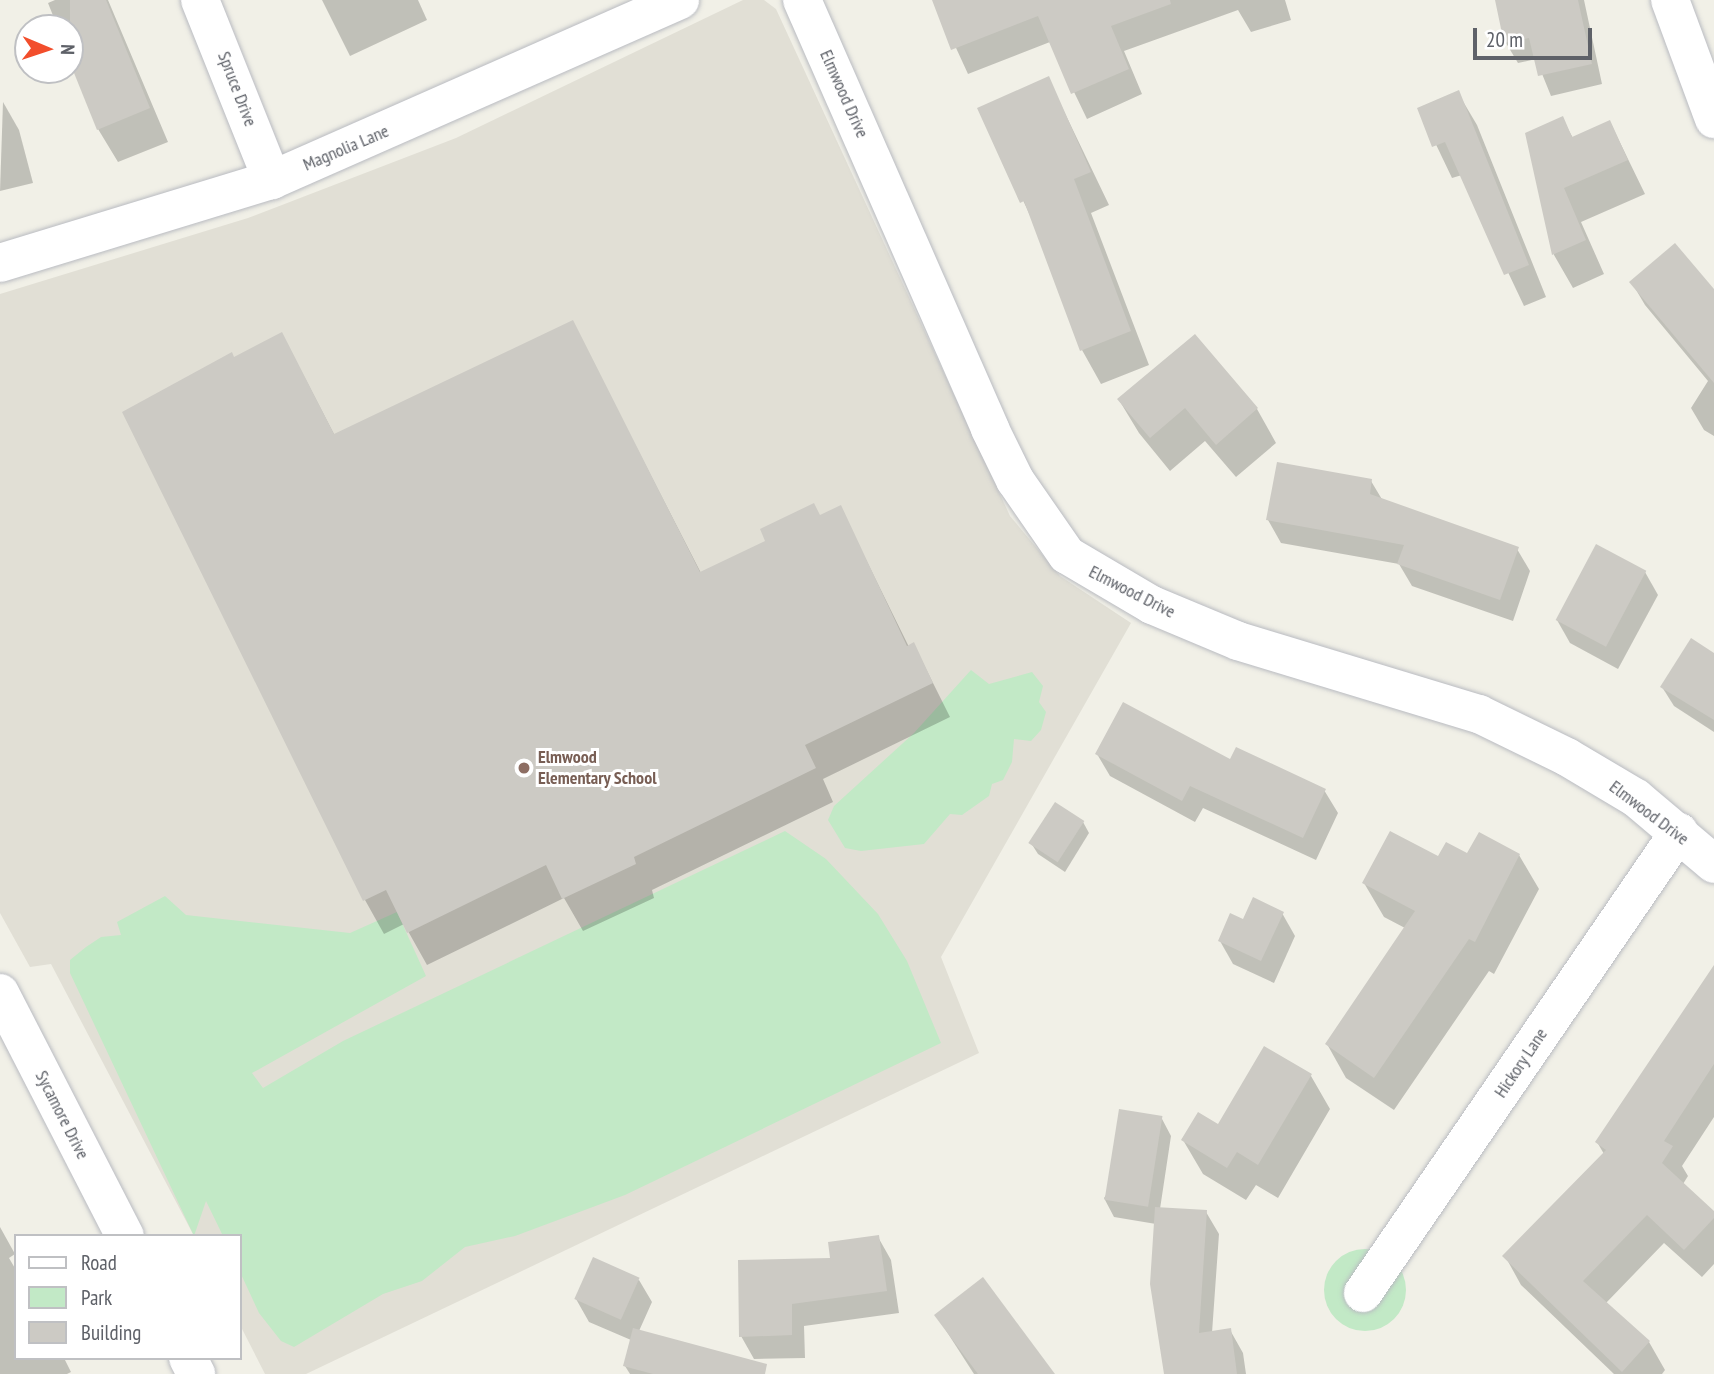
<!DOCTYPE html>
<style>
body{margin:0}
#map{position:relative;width:1714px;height:1374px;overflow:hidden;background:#f1f0e7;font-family:"PT Sans Narrow",sans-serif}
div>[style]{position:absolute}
.education>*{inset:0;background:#e1dfd5}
.green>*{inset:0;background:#c2e9c6}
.round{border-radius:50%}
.shadow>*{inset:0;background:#0003}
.building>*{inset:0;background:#cccac4;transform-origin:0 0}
.roads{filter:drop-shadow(0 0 2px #b9bbc1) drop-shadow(0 0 2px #b9bbc1)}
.street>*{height:38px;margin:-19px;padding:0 19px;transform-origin:19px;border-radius:19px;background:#fff}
.dots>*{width:19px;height:19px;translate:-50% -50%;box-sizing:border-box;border:4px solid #fff;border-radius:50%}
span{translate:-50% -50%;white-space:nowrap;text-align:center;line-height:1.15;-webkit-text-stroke:6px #fff;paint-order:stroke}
.street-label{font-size:18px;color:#5e6168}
.education-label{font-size:18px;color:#785e54;font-weight:700}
.left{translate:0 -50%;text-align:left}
.legend{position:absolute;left:14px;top:1234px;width:228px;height:126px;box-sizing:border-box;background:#fff;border:2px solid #bfc0c3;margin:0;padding:9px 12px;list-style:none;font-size:21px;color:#5e6168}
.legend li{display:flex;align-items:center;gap:14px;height:35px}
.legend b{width:35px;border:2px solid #bfc0c3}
.north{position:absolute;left:14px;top:14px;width:70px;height:70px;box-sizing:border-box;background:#fff;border:2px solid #bfc0c3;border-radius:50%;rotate:92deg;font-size:19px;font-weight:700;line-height:28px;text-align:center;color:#5e6168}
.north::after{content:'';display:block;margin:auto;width:24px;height:32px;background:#f24e2c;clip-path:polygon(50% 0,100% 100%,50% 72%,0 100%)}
.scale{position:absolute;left:1473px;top:28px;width:119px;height:32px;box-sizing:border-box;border:4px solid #5e6168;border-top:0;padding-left:9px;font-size:21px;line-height:24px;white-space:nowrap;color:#5e6168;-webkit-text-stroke:5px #fff;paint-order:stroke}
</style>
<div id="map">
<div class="education">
<div style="clip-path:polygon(743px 0,764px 0,776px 9px,1010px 516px,1060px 576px,1131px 623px,941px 957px,979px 1053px,306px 1374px,265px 1374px,240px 1325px,240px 1236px,194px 1236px,51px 964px,30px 967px,0 913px,0 294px,248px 218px,456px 138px)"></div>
</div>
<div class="green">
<div style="clip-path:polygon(971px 670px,989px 684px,1032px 672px,1043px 686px,1039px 702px,1046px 712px,1041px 730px,1031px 741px,1014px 739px,1012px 762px,1003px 780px,992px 784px,989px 796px,962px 815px,950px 814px,924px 844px,861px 851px,845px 848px,828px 820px,834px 806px,914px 733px)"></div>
<div style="clip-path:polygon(785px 831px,826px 859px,878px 914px,907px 961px,941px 1043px,625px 1195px,515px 1236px,465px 1247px,422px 1281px,383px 1294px,294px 1347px,281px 1341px,259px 1313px,240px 1272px,240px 1236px,223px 1236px,206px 1201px,194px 1236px,70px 973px,70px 960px,86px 947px,101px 937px,121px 935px,117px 922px,165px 896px,186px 915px,350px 933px,397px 912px,426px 976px,252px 1073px,263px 1088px,343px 1041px)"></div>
<div class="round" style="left:1324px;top:1249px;width:82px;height:82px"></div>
</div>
<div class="shadow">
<div style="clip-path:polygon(55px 0,108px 0,168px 142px,118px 162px,98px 129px,70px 58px,70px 28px,58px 28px,48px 3px)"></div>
<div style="clip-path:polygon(322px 0,418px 0,427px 20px,350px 56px)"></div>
<div style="clip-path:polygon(934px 0,1285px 0,1291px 20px,1251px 32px,1238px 10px,1124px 51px,1142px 94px,1087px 119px,1050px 42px,968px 74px)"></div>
<div style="clip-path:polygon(1496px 0,1584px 0,1602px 84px,1551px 96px,1536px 59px,1518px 63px,1506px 43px)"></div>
<div style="clip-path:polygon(1048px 78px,1109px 205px,1091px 213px,1149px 365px,1101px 384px,1082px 350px,1036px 228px,980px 109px)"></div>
<div style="clip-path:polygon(1458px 93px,1477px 125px,1546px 297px,1524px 306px,1462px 175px,1452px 178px,1419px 109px)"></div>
<div style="clip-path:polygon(3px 102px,19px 130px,33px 183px,0 191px)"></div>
<div style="clip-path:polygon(1562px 118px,1573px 138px,1610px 122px,1645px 194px,1581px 222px,1604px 274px,1573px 288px,1554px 255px,1527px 134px)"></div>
<div style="clip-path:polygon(1632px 283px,1714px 292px,1714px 436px,1704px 430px,1691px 408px,1708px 381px,1645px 305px)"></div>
<div style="clip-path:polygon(572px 322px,701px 573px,840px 507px,909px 647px,914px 645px,950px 717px,823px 779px,833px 802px,652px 890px,654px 898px,583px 931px,564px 898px,427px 965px,404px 924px,384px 934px,365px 900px,124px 413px,282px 334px,335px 436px)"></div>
<div style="clip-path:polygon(1195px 336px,1257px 409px,1276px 443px,1236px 477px,1205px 441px,1170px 471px,1139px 433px,1119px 400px)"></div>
<div style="clip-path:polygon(1371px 481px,1383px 501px,1517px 549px,1530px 571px,1513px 621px,1412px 586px,1399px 564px,1281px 543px,1268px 520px)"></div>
<div style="clip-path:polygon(1645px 572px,1658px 595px,1618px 669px,1570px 643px,1557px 620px)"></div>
<div style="clip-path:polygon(1714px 655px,1714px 732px,1674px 706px,1662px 687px)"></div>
<div style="clip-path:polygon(1097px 754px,1231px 762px,1324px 790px,1338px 813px,1316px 860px,1203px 808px,1195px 822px,1110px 776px)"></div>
<div style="clip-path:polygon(1083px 822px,1089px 833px,1065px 872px,1038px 854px,1031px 843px)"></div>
<div style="clip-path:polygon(1519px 855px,1539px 889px,1494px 974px,1489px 971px,1394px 1110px,1346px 1078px,1327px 1044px,1405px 928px,1384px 917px,1364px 883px,1439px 859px)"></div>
<div style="clip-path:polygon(1282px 913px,1295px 936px,1274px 983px,1233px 964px,1220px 941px,1244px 921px)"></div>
<div style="clip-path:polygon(1714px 987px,1714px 1117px,1682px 1166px,1688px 1176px,1683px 1184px,1714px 1213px,1714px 1264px,1702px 1277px,1664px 1243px,1606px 1303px,1649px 1342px,1665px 1370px,1662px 1374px,1614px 1374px,1521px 1285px,1505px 1256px,1604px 1154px,1597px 1142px)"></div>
<div style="clip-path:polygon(1265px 1049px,1311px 1076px,1330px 1109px,1278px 1198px,1256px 1185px,1246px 1200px,1203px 1174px,1183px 1140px,1219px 1126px)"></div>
<div style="clip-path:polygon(1161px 1117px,1171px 1136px,1160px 1209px,1206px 1212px,1219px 1234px,1212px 1333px,1230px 1330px,1243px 1353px,1246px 1374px,1165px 1374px,1156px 1224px,1114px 1217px,1104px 1198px)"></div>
<div style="clip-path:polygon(0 1227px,15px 1254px,9px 1258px,16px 1270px,16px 1358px,64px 1358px,71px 1372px,67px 1374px,0 1374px)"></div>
<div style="clip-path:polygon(878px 1237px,891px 1260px,899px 1313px,804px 1326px,805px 1358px,754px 1359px,741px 1336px,832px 1259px)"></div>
<div style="clip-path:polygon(639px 1280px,652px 1302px,639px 1331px,726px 1374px,630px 1374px,625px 1366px,631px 1340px,589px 1322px,576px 1299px)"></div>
<div style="clip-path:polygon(936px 1315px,1053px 1374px,974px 1374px)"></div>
</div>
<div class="building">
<div style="clip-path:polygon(70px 0,106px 0,150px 108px,97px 130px,70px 63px)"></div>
<div style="clip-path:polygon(932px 0,1170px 0,1171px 4px,1111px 26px,1129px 69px,1071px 94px,1038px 16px,951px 50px)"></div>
<div style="clip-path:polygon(1495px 0,1578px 0,1592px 64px,1538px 76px,1529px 38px,1504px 43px)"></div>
<div style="clip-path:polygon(1049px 76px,1091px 172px,1074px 179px,1131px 331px,1080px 351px,1024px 201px,1020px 203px,977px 108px)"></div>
<div style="clip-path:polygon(1459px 90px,1529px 265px,1504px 275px,1445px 142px,1432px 147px,1417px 108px)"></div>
<div style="clip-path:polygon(1563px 116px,1572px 137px,1610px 120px,1628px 160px,1564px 188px,1586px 240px,1552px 255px,1525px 133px)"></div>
<div style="clip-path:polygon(1675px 243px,1714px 289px,1714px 383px,1629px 282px)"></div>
<div style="clip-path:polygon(573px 320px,700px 572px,765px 541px,760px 529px,814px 503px,820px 515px,841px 505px,907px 646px,914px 642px,933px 683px,805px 745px,816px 768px,634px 857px,636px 864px,562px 899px,546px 865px,407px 933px,386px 890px,363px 901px,122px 412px,232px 352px,234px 357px,282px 332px,334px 434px)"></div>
<div style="clip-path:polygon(1195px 334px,1258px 408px,1216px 445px,1185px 408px,1150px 438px,1117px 399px)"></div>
<div style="clip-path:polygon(1277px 462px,1372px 479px,1370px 494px,1519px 547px,1500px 600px,1397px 564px,1404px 545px,1266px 520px)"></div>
<div style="left:1596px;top:544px;width:57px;height:86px;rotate:28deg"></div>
<div style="clip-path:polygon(1691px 638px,1714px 653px,1714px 720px,1660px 687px)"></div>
<div style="clip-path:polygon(1123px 702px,1230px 759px,1236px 747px,1326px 789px,1303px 838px,1190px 786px,1182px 801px,1095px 754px)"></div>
<div style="left:1055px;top:802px;width:35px;height:49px;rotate:33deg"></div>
<div style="clip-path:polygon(1390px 831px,1438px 856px,1446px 842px,1467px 853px,1479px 832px,1520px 854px,1475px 942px,1469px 939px,1374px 1078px,1325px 1044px,1415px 911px,1362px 883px)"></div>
<div style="clip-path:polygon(1253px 897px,1284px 912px,1261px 961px,1218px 941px,1230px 913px,1243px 919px)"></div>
<div style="clip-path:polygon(1714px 965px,1714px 1064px,1664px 1141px,1673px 1146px,1662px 1163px,1714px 1211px,1714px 1218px,1684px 1250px,1647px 1215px,1583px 1281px,1650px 1341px,1622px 1372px,1502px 1256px,1606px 1150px,1595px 1142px)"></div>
<div style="clip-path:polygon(1264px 1046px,1312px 1074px,1258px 1165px,1237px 1152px,1227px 1168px,1181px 1140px,1198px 1112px,1218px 1124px)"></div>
<div style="left:1119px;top:1109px;width:44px;height:92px;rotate:9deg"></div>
<div style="clip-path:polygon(1155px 1207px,1207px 1210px,1199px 1333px,1231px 1328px,1237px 1374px,1164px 1374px,1150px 1284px)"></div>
<div style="clip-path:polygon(879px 1235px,887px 1291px,792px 1304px,792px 1335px,739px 1337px,738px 1260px,830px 1258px,828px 1242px)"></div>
<div style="left:593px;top:1257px;width:51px;height:46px;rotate:24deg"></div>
<div style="clip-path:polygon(983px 1277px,1055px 1374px,978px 1374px,934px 1315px)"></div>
<div style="clip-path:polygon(633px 1328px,767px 1364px,765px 1374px,653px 1374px,623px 1366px)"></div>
</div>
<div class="roads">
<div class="street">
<div style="left:200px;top:0;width:194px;rotate:68.2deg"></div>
<div style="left:802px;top:0;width:468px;rotate:66.3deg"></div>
<div style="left:990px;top:429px;width:57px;rotate:63.9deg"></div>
<div style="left:1015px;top:480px;width:91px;rotate:55.3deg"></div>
<div style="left:1067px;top:555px;width:99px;rotate:30.5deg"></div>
<div style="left:1152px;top:605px;width:93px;rotate:22.7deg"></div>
<div style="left:1238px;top:641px;width:252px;rotate:16.9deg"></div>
<div style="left:1479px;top:714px;width:98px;rotate:26deg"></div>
<div style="left:1567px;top:757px;width:80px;rotate:30.7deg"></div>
<div style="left:1636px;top:798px;width:102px;rotate:40.2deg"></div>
<div style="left:1670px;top:0;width:127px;rotate:69.7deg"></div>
<div style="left:0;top:263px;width:284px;rotate:-17deg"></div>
<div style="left:272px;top:180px;width:446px;rotate:-23.8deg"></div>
<div style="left:0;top:993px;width:273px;rotate:62.8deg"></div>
<div style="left:1363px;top:1293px;width:559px;rotate:-55.57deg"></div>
<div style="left:188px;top:1358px;width:18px;rotate:63deg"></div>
</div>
</div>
<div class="dots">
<div style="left:524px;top:768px;background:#8d6e63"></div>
</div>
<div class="street-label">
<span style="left:237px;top:89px;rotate:69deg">Spruce Drive</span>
<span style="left:844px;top:94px;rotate:66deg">Elmwood Drive</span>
<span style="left:346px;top:148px;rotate:-23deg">Magnolia Lane</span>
<span style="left:1132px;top:592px;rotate:27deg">Elmwood Drive</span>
<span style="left:1649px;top:813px;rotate:37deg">Elmwood Drive</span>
<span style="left:1521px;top:1063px;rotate:-56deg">Hickory Lane</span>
<span style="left:62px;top:1115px;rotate:63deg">Sycamore Drive</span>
</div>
<div class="education-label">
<span class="left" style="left:538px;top:768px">Elmwood<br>Elementary School</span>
</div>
<ul class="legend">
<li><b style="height:9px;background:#fff"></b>Road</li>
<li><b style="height:19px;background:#c2e9c6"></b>Park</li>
<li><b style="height:19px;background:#cccac4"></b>Building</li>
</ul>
<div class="north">N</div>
<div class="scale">20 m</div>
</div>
